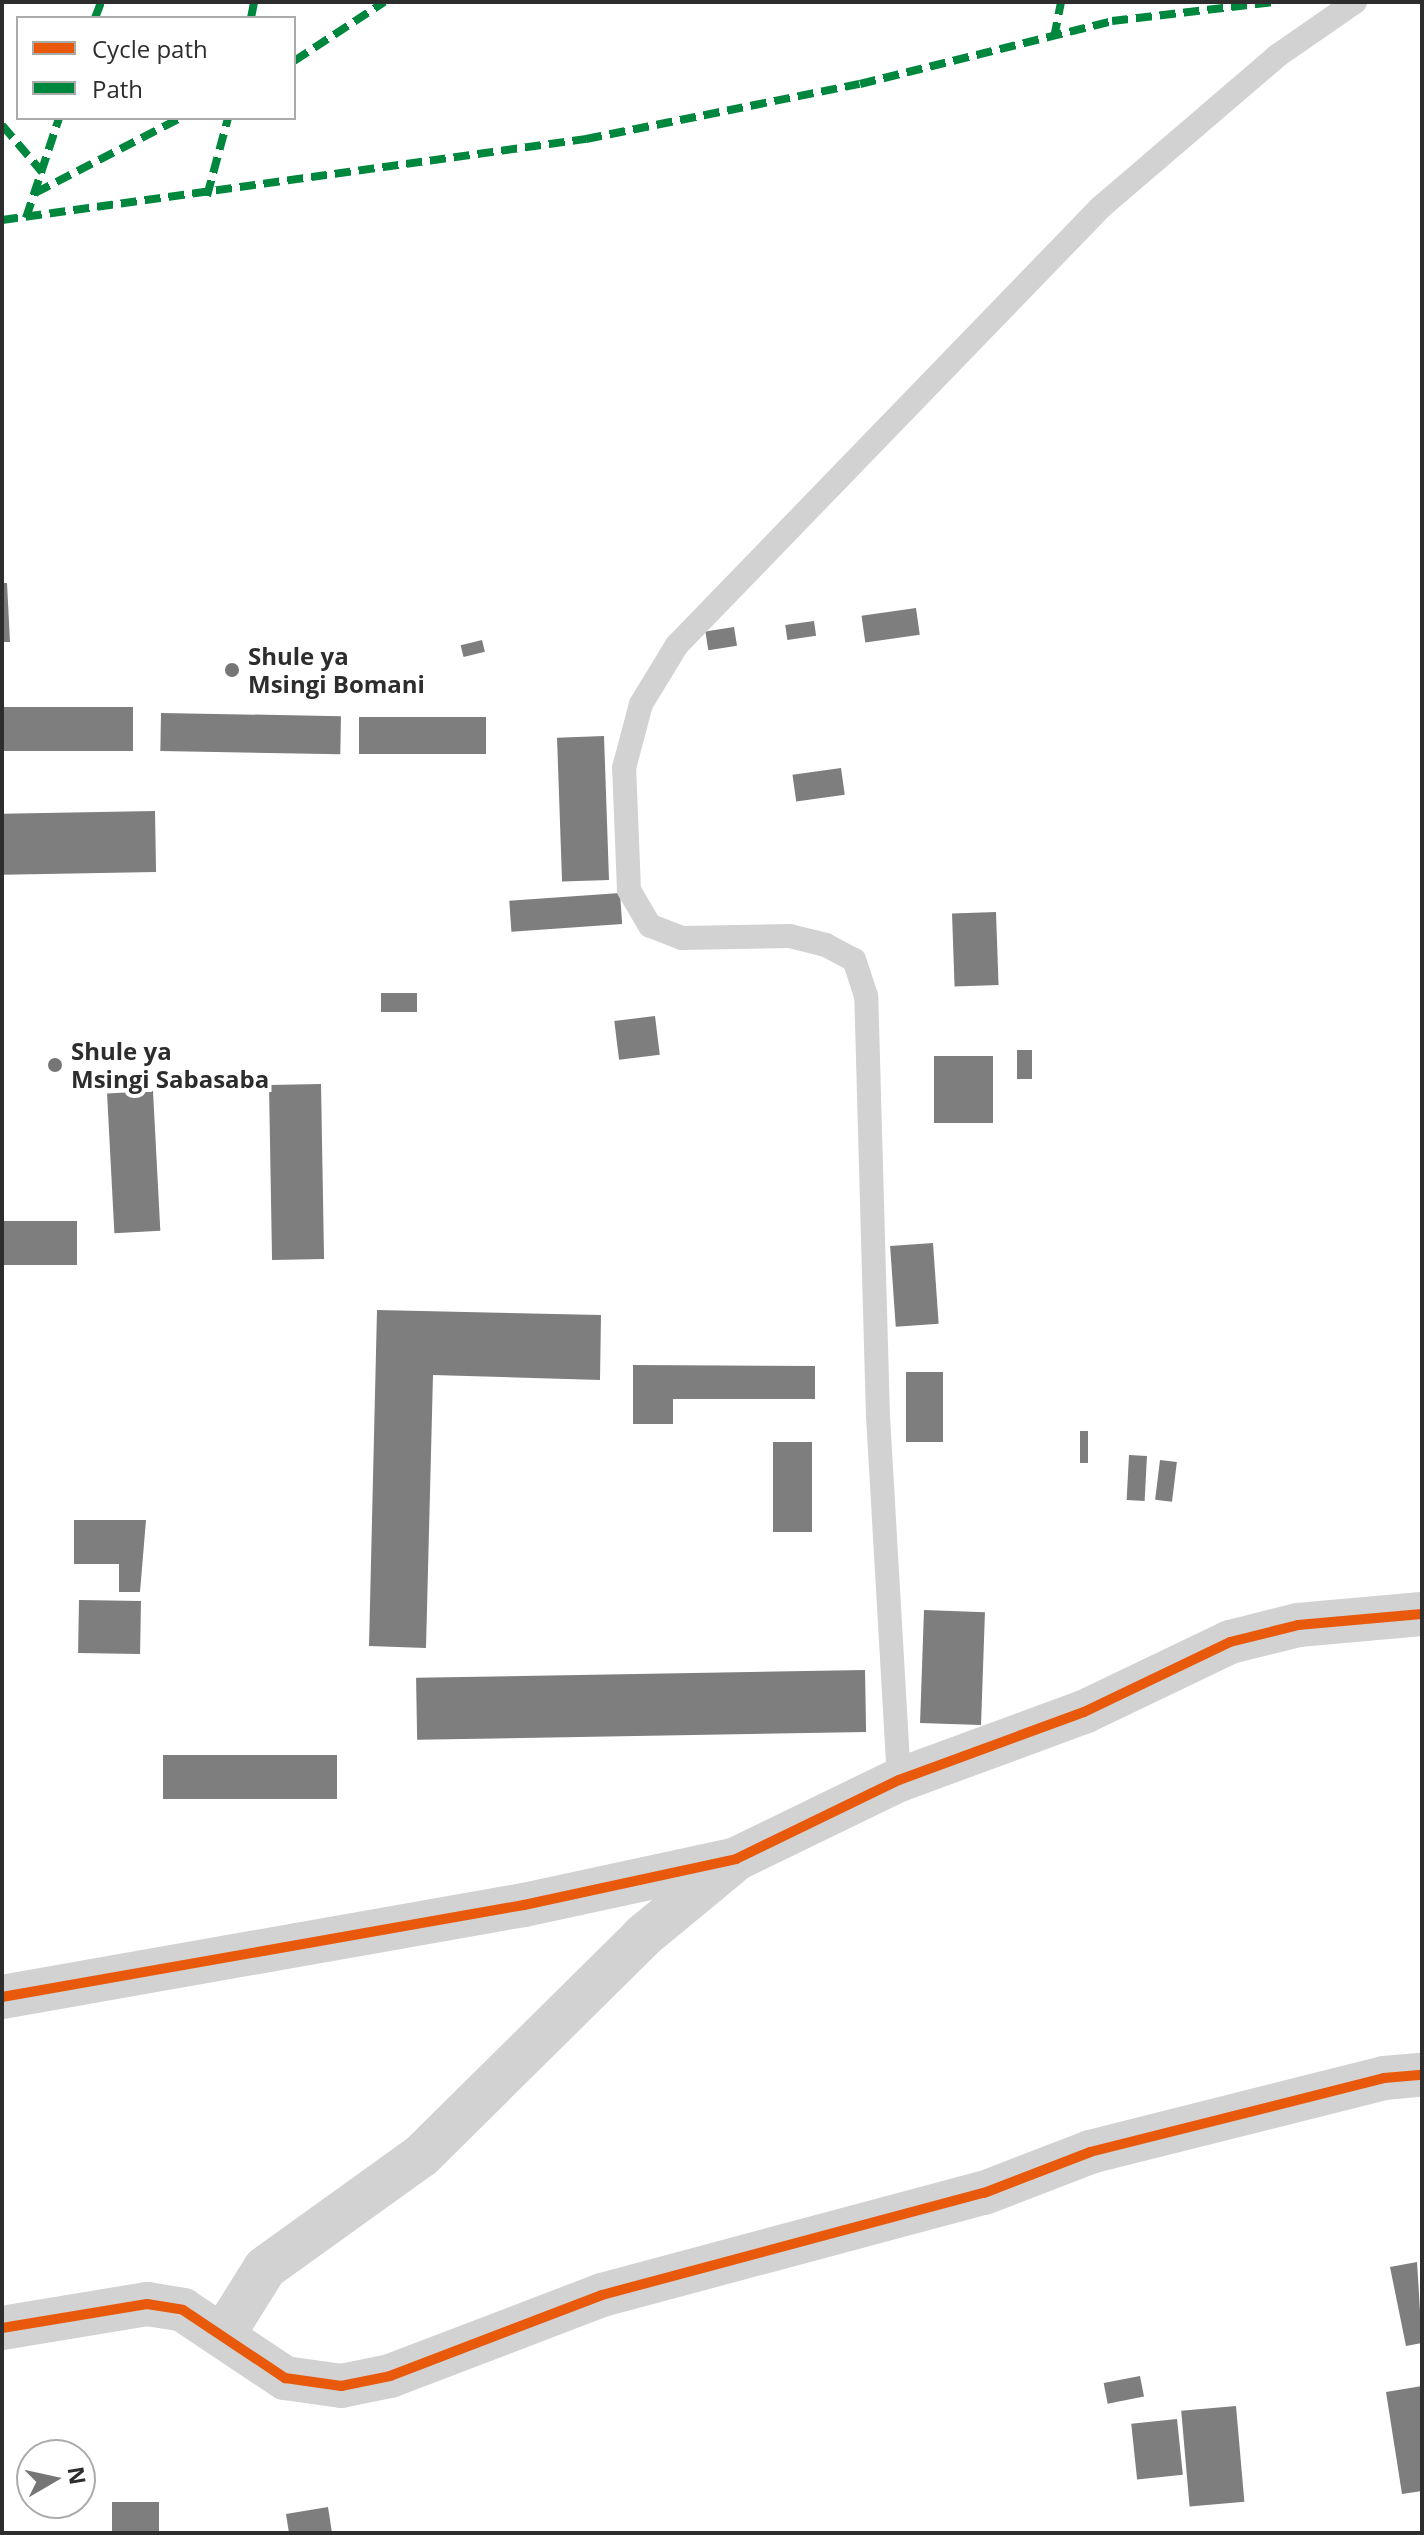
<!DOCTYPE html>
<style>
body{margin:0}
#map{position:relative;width:1424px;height:2535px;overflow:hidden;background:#fff;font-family:"Open Sans",sans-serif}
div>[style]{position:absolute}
.building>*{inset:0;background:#7e7e7e;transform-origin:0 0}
.service>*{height:24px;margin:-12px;padding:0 12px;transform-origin:12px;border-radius:12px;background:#d2d2d2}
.minor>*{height:44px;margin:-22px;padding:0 22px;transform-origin:22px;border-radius:22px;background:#d2d2d2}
.quiet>*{height:8px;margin-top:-4px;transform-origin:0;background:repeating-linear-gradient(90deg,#00873e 0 16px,transparent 0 24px)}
.cycleway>*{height:10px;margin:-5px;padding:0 5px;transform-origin:5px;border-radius:5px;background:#e8590c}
.dots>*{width:22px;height:22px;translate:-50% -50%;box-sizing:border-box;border:4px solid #fff;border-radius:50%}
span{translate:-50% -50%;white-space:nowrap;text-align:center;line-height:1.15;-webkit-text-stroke:8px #fff;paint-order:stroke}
.poi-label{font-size:24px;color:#2d2d2d;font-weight:700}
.left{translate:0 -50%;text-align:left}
.frame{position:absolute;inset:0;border:4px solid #2d2d2d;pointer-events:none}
.legend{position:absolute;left:16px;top:16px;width:280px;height:104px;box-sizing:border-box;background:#fff;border:2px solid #ababab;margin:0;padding:10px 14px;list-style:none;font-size:24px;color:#2d2d2d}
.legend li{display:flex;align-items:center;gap:16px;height:40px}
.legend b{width:40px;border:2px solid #ababab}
.north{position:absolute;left:16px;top:2439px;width:80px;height:80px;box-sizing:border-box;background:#fff;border:2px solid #ababab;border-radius:50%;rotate:81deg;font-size:22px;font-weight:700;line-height:32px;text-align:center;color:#2d2d2d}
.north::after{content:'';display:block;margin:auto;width:28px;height:36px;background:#767676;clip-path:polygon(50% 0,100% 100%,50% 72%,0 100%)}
</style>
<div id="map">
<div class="building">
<div style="clip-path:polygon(2px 583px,7px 583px,10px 642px,2px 642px)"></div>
<div style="left:916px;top:608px;width:27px;height:55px;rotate:82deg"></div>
<div style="left:814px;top:621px;width:15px;height:29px;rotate:82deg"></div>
<div style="left:734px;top:627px;width:19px;height:29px;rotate:81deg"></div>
<div style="left:482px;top:640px;width:12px;height:22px;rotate:76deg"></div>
<div style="left:2px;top:707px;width:131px;height:44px"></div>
<div style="left:161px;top:713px;width:180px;height:38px;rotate:1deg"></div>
<div style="left:359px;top:717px;width:127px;height:37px"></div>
<div style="left:604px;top:736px;width:144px;height:47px;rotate:88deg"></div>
<div style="left:841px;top:768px;width:27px;height:49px;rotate:82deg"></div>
<div style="left:155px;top:811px;width:61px;height:153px;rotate:89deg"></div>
<div style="left:620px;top:893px;width:31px;height:111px;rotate:86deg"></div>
<div style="left:996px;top:912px;width:73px;height:44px;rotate:88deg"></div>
<div style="left:417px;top:993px;width:19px;height:36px;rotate:90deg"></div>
<div style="left:655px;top:1016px;width:39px;height:41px;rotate:83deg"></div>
<div style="left:1017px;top:1050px;width:15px;height:29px"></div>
<div style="left:934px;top:1056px;width:59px;height:67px"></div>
<div style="left:321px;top:1084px;width:175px;height:52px;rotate:89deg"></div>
<div style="left:153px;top:1091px;width:140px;height:46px;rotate:87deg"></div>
<div style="left:77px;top:1221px;width:44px;height:75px;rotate:90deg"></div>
<div style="left:933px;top:1243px;width:81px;height:43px;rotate:86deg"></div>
<div style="clip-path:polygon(377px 1310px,601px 1315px,600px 1380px,433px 1375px,426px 1648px,369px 1646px)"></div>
<div style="clip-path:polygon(633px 1365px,815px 1366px,815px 1399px,673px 1399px,673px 1424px,633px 1424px)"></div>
<div style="left:906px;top:1372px;width:37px;height:70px"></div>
<div style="left:1080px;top:1431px;width:8px;height:32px"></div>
<div style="left:773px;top:1442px;width:39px;height:90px"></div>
<div style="left:1129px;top:1455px;width:18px;height:45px;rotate:3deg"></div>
<div style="left:1160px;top:1460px;width:17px;height:40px;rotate:7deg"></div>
<div style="clip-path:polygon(74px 1520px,146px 1520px,140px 1592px,119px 1592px,119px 1564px,74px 1564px)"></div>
<div style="left:79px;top:1600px;width:62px;height:53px;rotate:1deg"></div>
<div style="left:924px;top:1610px;width:61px;height:113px;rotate:2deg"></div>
<div style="left:865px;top:1670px;width:62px;height:449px;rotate:89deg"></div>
<div style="left:163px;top:1755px;width:174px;height:44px"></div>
<div style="clip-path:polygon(1417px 2262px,1422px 2343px,1406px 2346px,1390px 2267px)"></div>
<div style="left:1140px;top:2376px;width:21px;height:37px;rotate:79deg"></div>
<div style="clip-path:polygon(1422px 2386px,1422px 2491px,1402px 2494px,1386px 2392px)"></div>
<div style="left:1236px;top:2406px;width:96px;height:55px;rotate:85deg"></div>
<div style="left:1177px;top:2419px;width:56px;height:46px;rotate:84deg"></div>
<div style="left:159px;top:2502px;width:31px;height:47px;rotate:90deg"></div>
<div style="clip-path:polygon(328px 2507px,332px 2533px,289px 2533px,286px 2514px)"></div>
</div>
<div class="service">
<div style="left:899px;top:1780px;width:364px;rotate:-93.3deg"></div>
<div style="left:878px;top:1417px;width:421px;rotate:-91.6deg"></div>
<div style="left:866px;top:996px;width:38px;rotate:-108deg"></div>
<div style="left:854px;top:960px;width:32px;rotate:-152deg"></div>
<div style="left:826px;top:945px;width:37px;rotate:-166deg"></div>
<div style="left:790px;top:936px;width:108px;rotate:178.9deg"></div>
<div style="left:682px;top:938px;width:34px;rotate:-159deg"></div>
<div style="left:650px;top:926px;width:42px;rotate:-120.3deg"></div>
<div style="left:629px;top:890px;width:122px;rotate:-92.3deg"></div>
<div style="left:624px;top:768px;width:66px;rotate:-75.1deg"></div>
<div style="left:641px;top:704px;width:69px;rotate:-58.6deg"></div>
<div style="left:677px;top:645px;width:610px;rotate:-45.93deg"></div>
<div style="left:1101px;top:207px;width:232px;rotate:-40.6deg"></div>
<div style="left:1277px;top:56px;width:95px;rotate:-34.7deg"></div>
</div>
<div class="minor">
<div style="left:2px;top:1997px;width:530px;rotate:-10deg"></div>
<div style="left:524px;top:1905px;width:217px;rotate:-12.2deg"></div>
<div style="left:736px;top:1859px;width:181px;rotate:-25.9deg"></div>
<div style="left:899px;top:1780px;width:197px;rotate:-20.2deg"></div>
<div style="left:1084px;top:1712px;width:162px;rotate:-25.6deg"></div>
<div style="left:1230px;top:1642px;width:70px;rotate:-14deg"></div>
<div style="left:1298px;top:1625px;width:124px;rotate:-5.1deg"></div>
<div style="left:2px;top:2328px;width:147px;rotate:-9.4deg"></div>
<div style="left:147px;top:2304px;width:36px;rotate:9deg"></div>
<div style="left:183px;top:2310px;width:123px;rotate:33.7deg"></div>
<div style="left:285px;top:2378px;width:57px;rotate:8.1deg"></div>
<div style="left:341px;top:2386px;width:50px;rotate:-11.5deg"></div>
<div style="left:390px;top:2376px;width:227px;rotate:-20.9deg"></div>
<div style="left:602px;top:2295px;width:395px;rotate:-15deg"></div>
<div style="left:984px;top:2193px;width:114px;rotate:-21.1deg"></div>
<div style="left:1090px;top:2152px;width:303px;rotate:-14.1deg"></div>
<div style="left:1384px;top:2078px;width:38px;rotate:-5deg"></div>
<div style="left:225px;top:2332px;width:75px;rotate:-58deg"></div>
<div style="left:265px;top:2268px;width:192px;rotate:-35.7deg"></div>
<div style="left:421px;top:2156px;width:313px;rotate:-44.7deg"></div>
<div style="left:643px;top:1936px;width:112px;rotate:-39.5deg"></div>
</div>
<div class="quiet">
<div style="left:95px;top:18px;width:17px;rotate:-69deg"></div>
<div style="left:251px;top:18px;width:16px;rotate:-79deg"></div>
<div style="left:1054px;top:38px;width:37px;rotate:-79deg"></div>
<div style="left:294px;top:61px;width:108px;rotate:-33.2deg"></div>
<div style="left:2px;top:125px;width:62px;rotate:49.6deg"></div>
<div style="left:35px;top:193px;width:163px;rotate:-27.3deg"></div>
<div style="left:207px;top:196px;width:81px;rotate:-74.9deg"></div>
<div style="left:26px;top:218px;width:105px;rotate:-71.7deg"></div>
<div style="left:2px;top:220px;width:590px;rotate:-7.9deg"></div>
<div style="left:586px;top:139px;width:279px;rotate:-11.4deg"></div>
<div style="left:860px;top:84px;width:260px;rotate:-14deg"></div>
<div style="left:1112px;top:21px;width:162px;rotate:-6.7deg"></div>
</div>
<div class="cycleway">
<div style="left:2px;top:1997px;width:530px;rotate:-10deg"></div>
<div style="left:524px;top:1905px;width:217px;rotate:-12.2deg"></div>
<div style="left:736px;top:1859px;width:181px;rotate:-25.9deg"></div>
<div style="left:899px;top:1780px;width:197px;rotate:-20.2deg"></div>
<div style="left:1084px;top:1712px;width:162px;rotate:-25.6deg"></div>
<div style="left:1230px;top:1642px;width:70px;rotate:-14deg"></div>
<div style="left:1298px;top:1625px;width:124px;rotate:-5.1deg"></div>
<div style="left:2px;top:2328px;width:147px;rotate:-9.4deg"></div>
<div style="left:147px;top:2304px;width:36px;rotate:9deg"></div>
<div style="left:183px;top:2310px;width:123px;rotate:33.7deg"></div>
<div style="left:285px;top:2378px;width:57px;rotate:8.1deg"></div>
<div style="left:341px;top:2386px;width:50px;rotate:-11.5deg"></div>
<div style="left:390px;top:2376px;width:227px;rotate:-20.9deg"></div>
<div style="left:602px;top:2295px;width:395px;rotate:-15deg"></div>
<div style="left:984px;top:2193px;width:114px;rotate:-21.1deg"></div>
<div style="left:1090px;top:2152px;width:303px;rotate:-14.1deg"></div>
<div style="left:1384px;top:2078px;width:38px;rotate:-5deg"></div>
</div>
<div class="dots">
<div style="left:232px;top:670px;background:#767676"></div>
<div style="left:55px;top:1065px;background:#767676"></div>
</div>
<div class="poi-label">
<span class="left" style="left:248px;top:670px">Shule ya<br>Msingi Bomani</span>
<span class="left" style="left:71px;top:1065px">Shule ya<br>Msingi Sabasaba</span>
</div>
<div class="frame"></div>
<ul class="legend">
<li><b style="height:10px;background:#e8590c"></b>Cycle path</li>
<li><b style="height:10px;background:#00873e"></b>Path</li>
</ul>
<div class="north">N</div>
</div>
